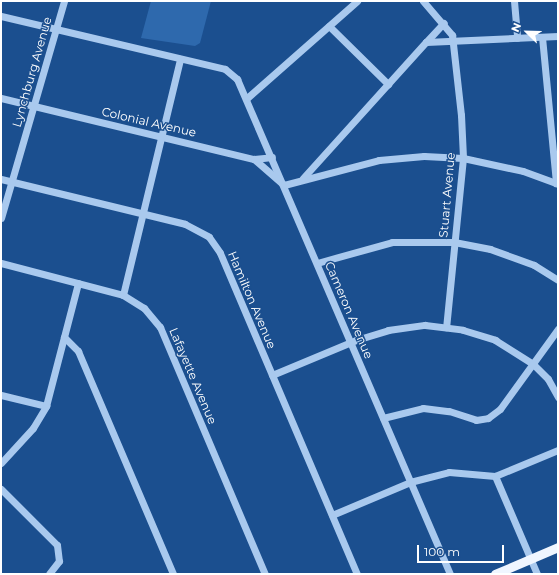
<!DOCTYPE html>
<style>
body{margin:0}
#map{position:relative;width:559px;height:575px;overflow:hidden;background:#1b4f8f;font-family:Montserrat,sans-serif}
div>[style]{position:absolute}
.green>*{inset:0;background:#2e69ad}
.minor>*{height:7px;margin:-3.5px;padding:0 3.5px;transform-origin:3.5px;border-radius:3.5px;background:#a9c9ee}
.major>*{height:9px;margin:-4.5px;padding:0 4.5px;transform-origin:4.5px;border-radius:4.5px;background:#f0f6ff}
span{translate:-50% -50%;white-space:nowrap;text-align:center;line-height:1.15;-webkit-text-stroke:3px #1b4f8f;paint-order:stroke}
.street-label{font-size:12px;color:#fff}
.frame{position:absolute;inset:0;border:2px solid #fff;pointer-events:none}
.north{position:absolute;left:507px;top:12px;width:40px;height:40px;-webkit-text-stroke:3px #1b4f8f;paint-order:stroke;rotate:293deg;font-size:11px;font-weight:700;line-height:16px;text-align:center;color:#fff}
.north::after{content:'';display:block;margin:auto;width:14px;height:18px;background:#fff;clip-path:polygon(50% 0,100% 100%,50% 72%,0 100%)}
.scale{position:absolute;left:417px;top:545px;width:87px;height:18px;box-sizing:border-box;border:2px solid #fff;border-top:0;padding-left:5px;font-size:12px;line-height:14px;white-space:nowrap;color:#fff;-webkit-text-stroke:3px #1b4f8f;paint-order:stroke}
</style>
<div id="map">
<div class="green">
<div style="clip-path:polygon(151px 1px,211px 1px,200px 43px,195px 46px,141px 38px)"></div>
</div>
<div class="minor">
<div style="left:423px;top:1px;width:45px;rotate:49.5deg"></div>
<div style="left:452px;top:35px;width:81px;rotate:83.6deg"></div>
<div style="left:461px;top:115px;width:43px;rotate:87.3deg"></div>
<div style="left:463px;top:158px;width:170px;rotate:95.7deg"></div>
<div style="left:514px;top:1px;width:37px;rotate:85deg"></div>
<div style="left:1px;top:16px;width:230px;rotate:13.3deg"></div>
<div style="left:225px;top:69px;width:16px;rotate:40deg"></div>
<div style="left:237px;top:79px;width:539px;rotate:66.72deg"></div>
<div style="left:329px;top:26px;width:83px;rotate:44.5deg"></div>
<div style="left:542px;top:37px;width:147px;rotate:84.5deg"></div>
<div style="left:426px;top:42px;width:26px;rotate:-47deg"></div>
<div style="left:1px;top:98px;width:260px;rotate:13.6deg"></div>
<div style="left:254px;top:159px;width:40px;rotate:41deg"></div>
<div style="left:284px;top:185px;width:98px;rotate:-14.7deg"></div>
<div style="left:379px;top:160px;width:45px;rotate:-5.1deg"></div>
<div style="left:424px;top:156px;width:39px;rotate:3deg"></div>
<div style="left:463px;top:158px;width:61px;rotate:12.2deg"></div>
<div style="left:523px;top:171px;width:37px;rotate:20deg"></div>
<div style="left:247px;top:98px;width:147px;rotate:-41.4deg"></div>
<div style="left:254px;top:159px;width:18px;rotate:-6deg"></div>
<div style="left:303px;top:178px;width:183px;rotate:-47.9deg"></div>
<div style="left:426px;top:42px;width:132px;rotate:-2.6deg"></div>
<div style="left:1px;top:179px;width:189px;rotate:13.7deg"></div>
<div style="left:185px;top:224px;width:27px;rotate:28deg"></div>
<div style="left:209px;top:237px;width:19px;rotate:55deg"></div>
<div style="left:220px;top:253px;width:349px;rotate:66.9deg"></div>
<div style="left:1px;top:218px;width:226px;rotate:-73.8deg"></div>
<div style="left:1px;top:263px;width:126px;rotate:14.7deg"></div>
<div style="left:123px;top:295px;width:25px;rotate:32deg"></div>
<div style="left:144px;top:308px;width:25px;rotate:50deg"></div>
<div style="left:160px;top:327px;width:268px;rotate:67deg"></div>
<div style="left:317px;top:263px;width:78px;rotate:-15.6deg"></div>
<div style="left:392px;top:242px;width:62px"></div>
<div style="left:454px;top:242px;width:37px;rotate:11deg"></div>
<div style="left:490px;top:249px;width:47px;rotate:20deg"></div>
<div style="left:534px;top:265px;width:28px;rotate:32deg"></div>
<div style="left:123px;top:295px;width:243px;rotate:-76.4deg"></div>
<div style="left:64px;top:337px;width:20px;rotate:45deg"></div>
<div style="left:78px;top:351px;width:242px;rotate:66.9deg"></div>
<div style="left:272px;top:375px;width:91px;rotate:-22.6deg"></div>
<div style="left:356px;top:340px;width:34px;rotate:-17deg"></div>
<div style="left:388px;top:330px;width:37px;rotate:-8deg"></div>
<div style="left:425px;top:325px;width:38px;rotate:7deg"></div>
<div style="left:463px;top:330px;width:34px;rotate:17deg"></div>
<div style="left:495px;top:340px;width:45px;rotate:32.3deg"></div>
<div style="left:533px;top:364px;width:21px;rotate:45deg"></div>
<div style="left:548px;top:379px;width:21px;rotate:61deg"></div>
<div style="left:1px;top:395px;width:46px;rotate:13.7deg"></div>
<div style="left:383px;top:418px;width:41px;rotate:-14deg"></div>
<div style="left:423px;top:408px;width:26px;rotate:7deg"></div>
<div style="left:449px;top:411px;width:28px;rotate:18deg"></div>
<div style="left:476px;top:420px;width:12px;rotate:-9deg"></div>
<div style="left:488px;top:418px;width:15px;rotate:-37deg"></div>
<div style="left:500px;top:409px;width:99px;rotate:-54.1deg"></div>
<div style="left:1px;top:463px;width:47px;rotate:-47.6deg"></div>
<div style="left:33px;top:428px;width:26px;rotate:-59deg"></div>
<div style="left:46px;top:406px;width:127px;rotate:-75.4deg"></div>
<div style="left:495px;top:476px;width:107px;rotate:66.8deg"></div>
<div style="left:1px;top:489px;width:79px;rotate:45deg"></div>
<div style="left:57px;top:545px;width:16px;rotate:83deg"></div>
<div style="left:59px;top:561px;width:16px;rotate:128deg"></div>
<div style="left:332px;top:515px;width:85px;rotate:-22.9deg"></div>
<div style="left:410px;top:482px;width:40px;rotate:-14.4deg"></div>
<div style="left:449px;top:472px;width:46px;rotate:5deg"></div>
<div style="left:495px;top:476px;width:68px;rotate:-22.4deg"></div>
</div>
<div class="major">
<div style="left:495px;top:574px;width:69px;rotate:-23.2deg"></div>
</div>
<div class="street-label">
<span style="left:32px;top:72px;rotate:-74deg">Lynchburg Avenue</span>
<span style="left:149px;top:122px;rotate:13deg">Colonial Avenue</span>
<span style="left:447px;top:195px;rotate:-85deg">Stuart Avenue</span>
<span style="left:252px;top:300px;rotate:67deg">Hamilton Avenue</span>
<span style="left:349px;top:310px;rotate:67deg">Cameron Avenue</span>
<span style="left:193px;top:376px;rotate:67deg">Lafayette Avenue</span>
</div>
<div class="frame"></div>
<div class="north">N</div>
<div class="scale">100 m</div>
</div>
